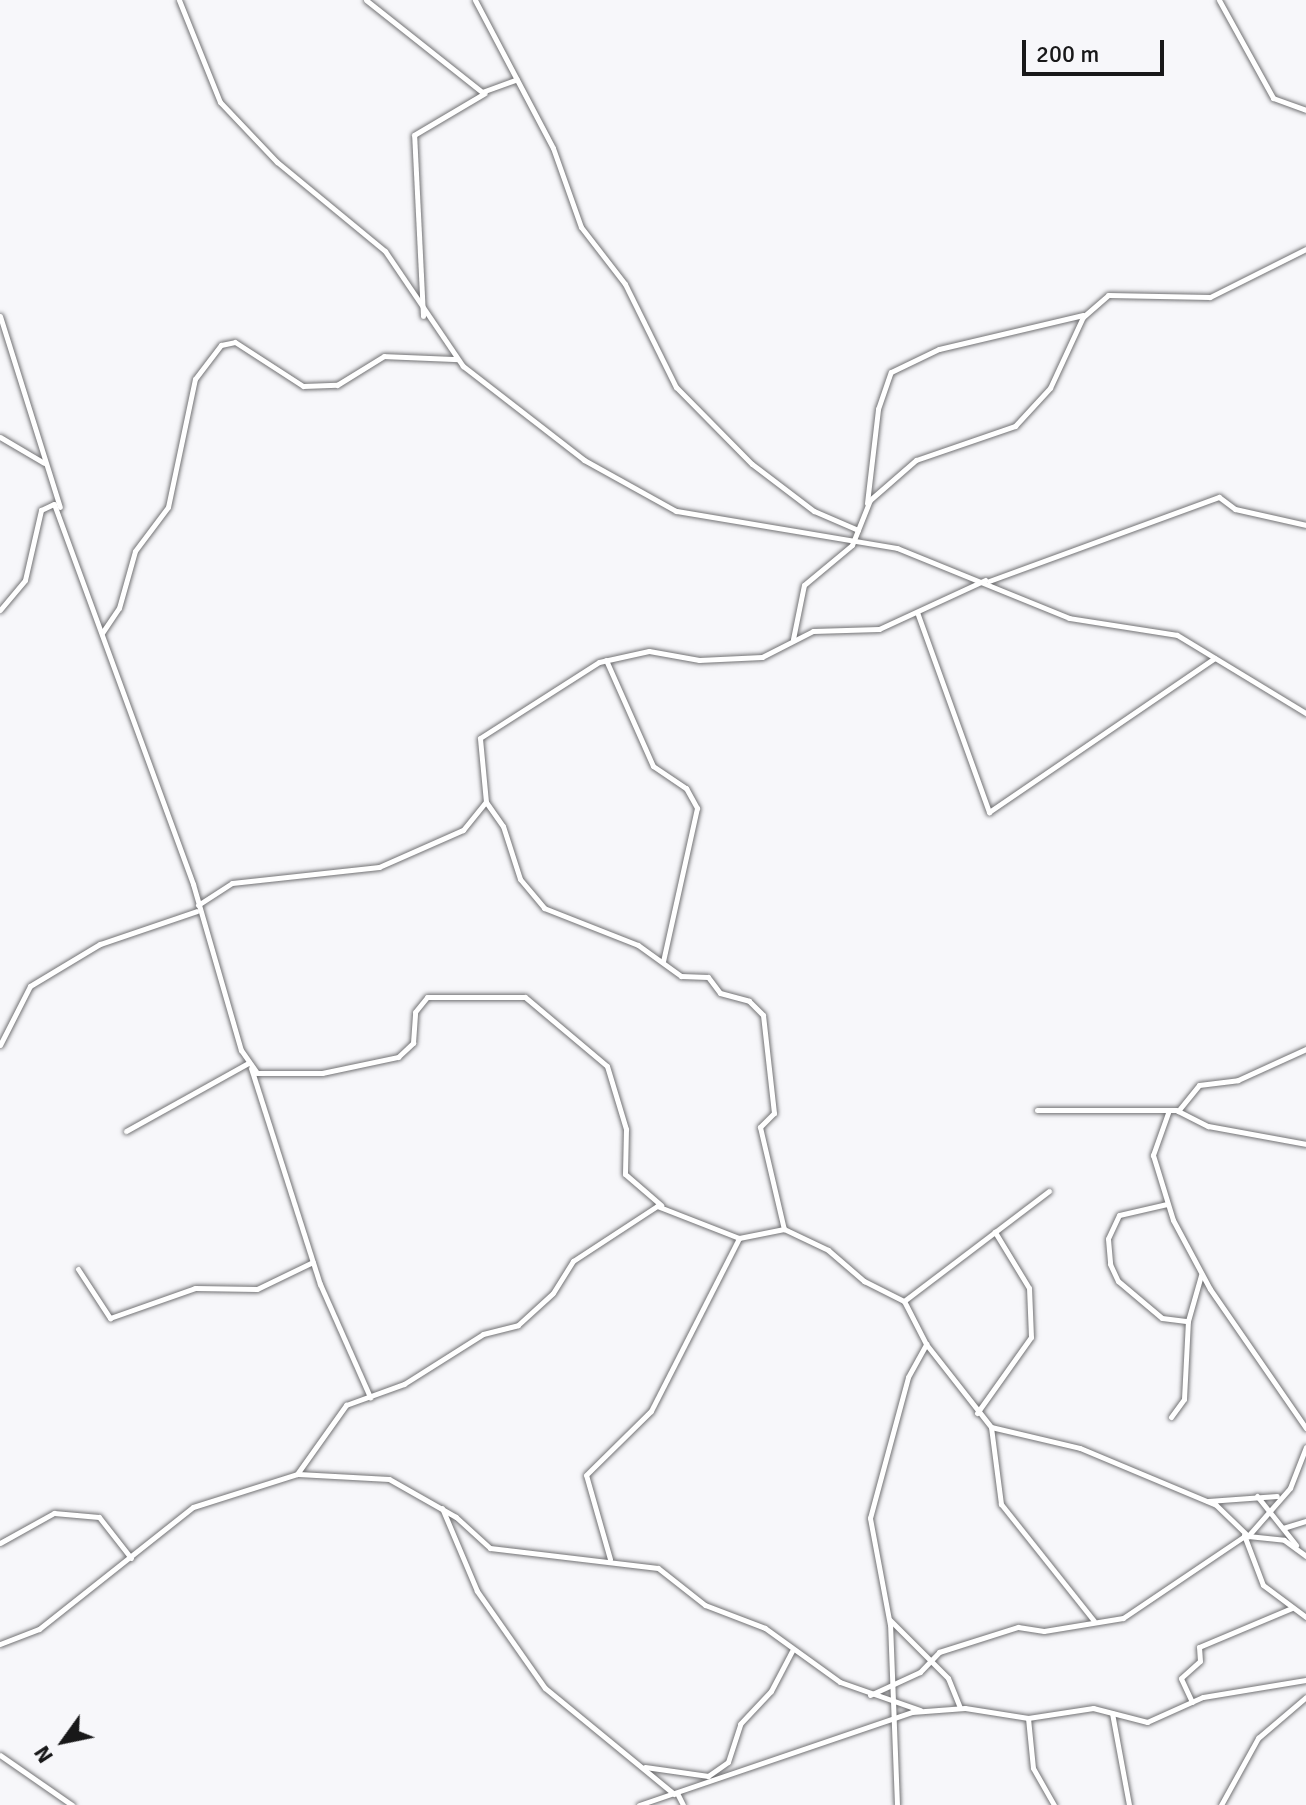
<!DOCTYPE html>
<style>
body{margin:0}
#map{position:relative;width:1306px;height:1805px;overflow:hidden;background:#f7f7fa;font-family:Signika,sans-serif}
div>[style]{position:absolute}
.roads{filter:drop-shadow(0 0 2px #727274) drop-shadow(0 0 2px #727274)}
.street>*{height:5px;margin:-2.5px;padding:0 2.5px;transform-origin:2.5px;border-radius:2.5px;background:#fff}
span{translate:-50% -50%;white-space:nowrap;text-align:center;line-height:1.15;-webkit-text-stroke:6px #f7f7fa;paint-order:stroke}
.north{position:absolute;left:24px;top:1701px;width:80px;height:80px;-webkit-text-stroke:6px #f7f7fa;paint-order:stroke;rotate:237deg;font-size:22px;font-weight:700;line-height:32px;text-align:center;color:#181819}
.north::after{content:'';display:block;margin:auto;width:28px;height:36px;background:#181819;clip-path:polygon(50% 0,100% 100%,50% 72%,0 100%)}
.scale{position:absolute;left:1022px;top:40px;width:142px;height:36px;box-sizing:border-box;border:4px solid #181819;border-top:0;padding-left:10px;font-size:24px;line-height:28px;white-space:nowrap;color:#181819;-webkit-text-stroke:6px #f7f7fa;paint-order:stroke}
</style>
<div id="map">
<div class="roads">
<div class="street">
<div style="left:179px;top:0;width:110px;rotate:68.1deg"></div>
<div style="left:220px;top:102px;width:83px;rotate:46.5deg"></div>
<div style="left:277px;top:162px;width:140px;rotate:39.5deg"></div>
<div style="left:385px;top:251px;width:139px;rotate:55.9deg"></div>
<div style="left:463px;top:366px;width:153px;rotate:37.8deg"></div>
<div style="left:584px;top:460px;width:105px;rotate:29deg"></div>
<div style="left:676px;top:511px;width:224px;rotate:9.5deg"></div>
<div style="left:897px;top:548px;width:186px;rotate:22.1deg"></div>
<div style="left:1069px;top:618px;width:109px;rotate:8.9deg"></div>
<div style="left:1177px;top:635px;width:151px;rotate:31.2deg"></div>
<div style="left:366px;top:0;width:148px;rotate:38.4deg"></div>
<div style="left:482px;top:92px;width:37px;rotate:-20deg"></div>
<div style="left:475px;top:0;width:167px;rotate:62.2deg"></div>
<div style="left:553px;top:148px;width:84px;rotate:70.5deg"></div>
<div style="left:581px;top:227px;width:72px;rotate:52.3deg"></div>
<div style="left:625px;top:284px;width:115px;rotate:63.7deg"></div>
<div style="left:676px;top:387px;width:108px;rotate:45.4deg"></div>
<div style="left:752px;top:464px;width:78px;rotate:37.2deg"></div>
<div style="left:814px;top:511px;width:48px;rotate:23.4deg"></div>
<div style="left:1219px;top:0;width:112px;rotate:61.1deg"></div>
<div style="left:1273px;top:98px;width:35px;rotate:20deg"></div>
<div style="left:0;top:316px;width:200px;rotate:72.6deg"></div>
<div style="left:423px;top:316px;width:181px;rotate:-92.8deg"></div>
<div style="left:414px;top:135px;width:82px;rotate:-30.6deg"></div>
<div style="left:0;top:437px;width:51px;rotate:30.6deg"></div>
<div style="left:867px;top:503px;width:95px;rotate:-83.3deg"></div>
<div style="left:878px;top:409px;width:39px;rotate:-71deg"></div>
<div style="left:891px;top:372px;width:53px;rotate:-25.6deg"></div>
<div style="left:939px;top:349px;width:148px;rotate:-13.3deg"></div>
<div style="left:989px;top:581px;width:245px;rotate:-20.1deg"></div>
<div style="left:1219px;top:497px;width:20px;rotate:37deg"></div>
<div style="left:1235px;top:509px;width:73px;rotate:12.7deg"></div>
<div style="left:0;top:610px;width:39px;rotate:-50deg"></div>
<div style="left:25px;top:580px;width:72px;rotate:-77.1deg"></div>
<div style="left:41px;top:510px;width:14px;rotate:-25deg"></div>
<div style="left:54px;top:504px;width:405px;rotate:69.9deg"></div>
<div style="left:193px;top:884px;width:173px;rotate:73.9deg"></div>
<div style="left:241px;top:1050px;width:28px;rotate:55deg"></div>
<div style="left:257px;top:1073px;width:65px"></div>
<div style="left:322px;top:1073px;width:78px;rotate:-11.9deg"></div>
<div style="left:398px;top:1057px;width:21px;rotate:-43deg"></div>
<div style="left:413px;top:1043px;width:31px;rotate:-86deg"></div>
<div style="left:415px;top:1012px;width:19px;rotate:-51deg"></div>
<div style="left:427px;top:997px;width:98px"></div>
<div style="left:525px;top:997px;width:107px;rotate:40.1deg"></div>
<div style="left:607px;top:1066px;width:66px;rotate:73.2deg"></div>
<div style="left:626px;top:1129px;width:45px;rotate:91.3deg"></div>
<div style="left:625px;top:1174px;width:48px;rotate:40.7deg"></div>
<div style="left:917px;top:612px;width:213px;rotate:70.2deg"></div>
<div style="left:989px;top:812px;width:273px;rotate:-34.3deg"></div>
<div style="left:102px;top:633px;width:30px;rotate:-56deg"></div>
<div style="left:119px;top:608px;width:59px;rotate:-74.3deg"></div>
<div style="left:135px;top:551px;width:55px;rotate:-53.1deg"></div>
<div style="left:168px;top:507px;width:131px;rotate:-78.1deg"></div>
<div style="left:195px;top:379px;width:43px;rotate:-52.6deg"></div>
<div style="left:221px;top:345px;width:14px;rotate:-12deg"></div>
<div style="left:235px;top:342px;width:81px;rotate:32.9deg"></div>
<div style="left:303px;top:386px;width:34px;rotate:-2deg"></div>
<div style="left:337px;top:385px;width:55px;rotate:-31.7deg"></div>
<div style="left:384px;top:356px;width:73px;rotate:2.4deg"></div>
<div style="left:793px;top:639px;width:55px;rotate:-78.5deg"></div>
<div style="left:804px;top:585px;width:62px;rotate:-39.8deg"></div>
<div style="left:852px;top:545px;width:48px;rotate:-68.2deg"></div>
<div style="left:870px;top:500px;width:61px;rotate:-41deg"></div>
<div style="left:916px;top:460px;width:105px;rotate:-19deg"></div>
<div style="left:1015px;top:426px;width:52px;rotate:-47.4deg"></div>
<div style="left:1050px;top:388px;width:78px;rotate:-65.1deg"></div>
<div style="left:1083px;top:317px;width:33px;rotate:-41deg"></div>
<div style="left:1108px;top:295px;width:102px;rotate:1.1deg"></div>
<div style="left:1210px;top:297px;width:107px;rotate:-26.6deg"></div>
<div style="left:606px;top:660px;width:116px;rotate:66.1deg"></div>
<div style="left:653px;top:766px;width:40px;rotate:34deg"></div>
<div style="left:686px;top:788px;width:23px;rotate:61deg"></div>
<div style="left:697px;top:808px;width:157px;rotate:102.5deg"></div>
<div style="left:486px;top:802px;width:29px;rotate:55deg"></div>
<div style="left:503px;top:826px;width:56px;rotate:72.2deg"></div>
<div style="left:520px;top:879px;width:38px;rotate:50deg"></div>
<div style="left:544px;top:908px;width:101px;rotate:21.5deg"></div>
<div style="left:638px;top:945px;width:53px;rotate:35.8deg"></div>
<div style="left:681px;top:976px;width:27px;rotate:2deg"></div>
<div style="left:708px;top:977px;width:20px;rotate:53deg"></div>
<div style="left:720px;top:993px;width:30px;rotate:15deg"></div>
<div style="left:749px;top:1001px;width:20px;rotate:45deg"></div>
<div style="left:763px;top:1015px;width:99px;rotate:83.6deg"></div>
<div style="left:774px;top:1113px;width:20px;rotate:135deg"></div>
<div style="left:760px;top:1127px;width:105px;rotate:76.8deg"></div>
<div style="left:198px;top:905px;width:40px;rotate:-32.9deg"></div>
<div style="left:232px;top:883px;width:148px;rotate:-6.2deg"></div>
<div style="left:379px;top:867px;width:92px;rotate:-23.8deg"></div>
<div style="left:463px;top:830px;width:36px;rotate:-51deg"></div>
<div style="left:486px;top:802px;width:64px;rotate:-95.4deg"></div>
<div style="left:480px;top:738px;width:141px;rotate:-32.6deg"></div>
<div style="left:599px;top:662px;width:51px;rotate:-12.4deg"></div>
<div style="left:649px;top:651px;width:51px;rotate:10.2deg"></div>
<div style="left:699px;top:660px;width:63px;rotate:-2.7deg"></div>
<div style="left:762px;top:657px;width:57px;rotate:-27deg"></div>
<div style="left:813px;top:631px;width:66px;rotate:-1.7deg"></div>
<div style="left:879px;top:629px;width:117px;rotate:-24.8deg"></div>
<div style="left:0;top:1045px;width:66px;rotate:-63deg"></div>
<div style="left:30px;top:986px;width:82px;rotate:-31deg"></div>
<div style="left:100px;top:944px;width:102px;rotate:-18.8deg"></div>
<div style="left:251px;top:1068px;width:227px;rotate:72.3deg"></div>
<div style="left:320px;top:1284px;width:124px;rotate:66.1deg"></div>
<div style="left:1037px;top:1110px;width:139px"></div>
<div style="left:1176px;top:1110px;width:36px;rotate:27deg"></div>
<div style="left:1208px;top:1126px;width:100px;rotate:10.4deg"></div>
<div style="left:1169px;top:1110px;width:48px;rotate:109.6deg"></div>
<div style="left:1153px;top:1155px;width:68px;rotate:72.9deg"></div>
<div style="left:1173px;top:1220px;width:78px;rotate:61.8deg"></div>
<div style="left:1210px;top:1289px;width:169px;rotate:55.4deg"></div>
<div style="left:1178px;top:1111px;width:33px;rotate:-51deg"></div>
<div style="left:1199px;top:1085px;width:39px;rotate:-7deg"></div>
<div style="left:1238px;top:1080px;width:75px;rotate:-24.5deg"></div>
<div style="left:126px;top:1131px;width:140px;rotate:-29.1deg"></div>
<div style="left:1167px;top:1204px;width:49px;rotate:167.1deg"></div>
<div style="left:1119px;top:1215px;width:26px;rotate:115deg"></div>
<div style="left:1108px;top:1239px;width:25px;rotate:85deg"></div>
<div style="left:1110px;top:1264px;width:19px;rotate:65deg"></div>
<div style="left:1118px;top:1281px;width:57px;rotate:40.1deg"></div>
<div style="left:1162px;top:1318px;width:26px;rotate:7deg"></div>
<div style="left:78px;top:1269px;width:59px;rotate:56.9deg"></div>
<div style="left:110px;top:1318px;width:90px;rotate:-19.4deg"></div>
<div style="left:195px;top:1288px;width:62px;rotate:0.9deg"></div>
<div style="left:257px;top:1289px;width:62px;rotate:-25.7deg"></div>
<div style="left:904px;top:1301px;width:182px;rotate:-37.2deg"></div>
<div style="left:977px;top:1413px;width:93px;rotate:-54.6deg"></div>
<div style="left:1031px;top:1337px;width:49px;rotate:-92.3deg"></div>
<div style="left:1029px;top:1288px;width:66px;rotate:-121.3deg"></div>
<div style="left:1171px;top:1417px;width:22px;rotate:-54deg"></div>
<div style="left:1184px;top:1399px;width:78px;rotate:-87.1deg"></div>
<div style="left:1188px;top:1321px;width:48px;rotate:-74.2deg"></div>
<div style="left:991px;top:1427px;width:78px;rotate:82.6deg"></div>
<div style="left:1001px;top:1504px;width:149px;rotate:51.5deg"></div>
<div style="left:298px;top:1474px;width:91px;rotate:3.1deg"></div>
<div style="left:389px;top:1479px;width:77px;rotate:29.6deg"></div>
<div style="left:456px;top:1517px;width:46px;rotate:42.4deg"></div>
<div style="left:490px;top:1548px;width:169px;rotate:6.8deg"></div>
<div style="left:658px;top:1568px;width:60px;rotate:38.2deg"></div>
<div style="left:705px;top:1605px;width:64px;rotate:21deg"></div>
<div style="left:765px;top:1628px;width:92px;rotate:35.8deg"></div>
<div style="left:840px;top:1682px;width:85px;rotate:19.3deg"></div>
<div style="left:1257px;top:1496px;width:63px;rotate:51.5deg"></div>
<div style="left:1208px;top:1501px;width:69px;rotate:-4.1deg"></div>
<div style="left:442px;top:1508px;width:90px;rotate:67.1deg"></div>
<div style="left:477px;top:1591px;width:118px;rotate:55deg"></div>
<div style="left:545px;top:1688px;width:167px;rotate:39.4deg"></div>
<div style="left:1283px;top:1528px;width:24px;rotate:-17deg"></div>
<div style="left:1244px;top:1535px;width:53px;rotate:69.2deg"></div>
<div style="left:1263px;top:1585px;width:54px;rotate:36.7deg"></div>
<div style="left:1248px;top:1536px;width:64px;rotate:-48.8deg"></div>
<div style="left:1290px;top:1488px;width:44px;rotate:-68.7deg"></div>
<div style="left:0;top:1543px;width:62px;rotate:-29.1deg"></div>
<div style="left:54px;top:1513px;width:45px;rotate:5.1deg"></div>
<div style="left:99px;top:1517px;width:52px;rotate:52deg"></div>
<div style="left:610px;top:1559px;width:87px;rotate:-105.9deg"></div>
<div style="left:586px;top:1475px;width:91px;rotate:-44.6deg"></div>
<div style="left:651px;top:1411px;width:194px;rotate:-63deg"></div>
<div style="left:890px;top:1620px;width:82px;rotate:45deg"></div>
<div style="left:948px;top:1678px;width:32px;rotate:68deg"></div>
<div style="left:0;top:1644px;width:42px;rotate:-21deg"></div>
<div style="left:39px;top:1629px;width:196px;rotate:-38.4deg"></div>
<div style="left:193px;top:1507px;width:109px;rotate:-17.6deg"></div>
<div style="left:297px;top:1474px;width:85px;rotate:-54.6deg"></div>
<div style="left:346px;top:1405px;width:62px;rotate:-19.9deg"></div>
<div style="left:404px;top:1384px;width:93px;rotate:-32.3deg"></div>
<div style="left:483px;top:1334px;width:36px;rotate:-14deg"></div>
<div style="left:518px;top:1325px;width:47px;rotate:-42.4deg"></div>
<div style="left:553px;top:1293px;width:38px;rotate:-58deg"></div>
<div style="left:573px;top:1261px;width:100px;rotate:-33.2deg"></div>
<div style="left:657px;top:1206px;width:88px;rotate:21.3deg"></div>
<div style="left:739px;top:1238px;width:46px;rotate:-11.3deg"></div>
<div style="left:784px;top:1229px;width:49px;rotate:25.5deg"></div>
<div style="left:828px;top:1250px;width:48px;rotate:40.7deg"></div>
<div style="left:864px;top:1281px;width:45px;rotate:26.6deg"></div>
<div style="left:904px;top:1301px;width:48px;rotate:62.9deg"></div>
<div style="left:926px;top:1344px;width:105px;rotate:51.9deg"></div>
<div style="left:991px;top:1427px;width:91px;rotate:13.3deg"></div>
<div style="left:1080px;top:1448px;width:147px;rotate:22.7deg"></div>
<div style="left:1216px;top:1505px;width:45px;rotate:44.1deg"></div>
<div style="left:1248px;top:1536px;width:36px;rotate:6deg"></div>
<div style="left:1284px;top:1540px;width:27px;rotate:36deg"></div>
<div style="left:870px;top:1695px;width:55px;rotate:-24.7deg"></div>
<div style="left:920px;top:1672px;width:28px;rotate:-46deg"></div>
<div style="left:939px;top:1652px;width:83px;rotate:-17.6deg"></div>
<div style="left:1018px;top:1627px;width:26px;rotate:9deg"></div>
<div style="left:1044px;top:1631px;width:80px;rotate:-9.3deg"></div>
<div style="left:1123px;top:1618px;width:148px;rotate:-34deg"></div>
<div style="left:1192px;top:1702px;width:26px;rotate:-115deg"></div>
<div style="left:1181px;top:1678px;width:25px;rotate:-42deg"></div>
<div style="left:1200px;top:1661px;width:14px;rotate:-94deg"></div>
<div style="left:1199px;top:1647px;width:101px;rotate:-22.8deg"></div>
<div style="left:1112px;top:1713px;width:94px;rotate:79.5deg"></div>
<div style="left:1028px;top:1718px;width:50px;rotate:84.3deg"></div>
<div style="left:1033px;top:1768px;width:43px;rotate:60.4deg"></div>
<div style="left:0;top:1755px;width:88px;rotate:34.8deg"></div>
<div style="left:645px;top:1767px;width:64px;rotate:8.1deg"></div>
<div style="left:708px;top:1776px;width:24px;rotate:-35deg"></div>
<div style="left:728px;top:1762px;width:40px;rotate:-72deg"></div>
<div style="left:740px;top:1724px;width:45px;rotate:-46.8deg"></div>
<div style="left:771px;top:1691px;width:45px;rotate:-62.3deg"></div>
<div style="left:677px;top:1793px;width:13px;rotate:63deg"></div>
<div style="left:639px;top:1805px;width:288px;rotate:-18.8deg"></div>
<div style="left:912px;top:1712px;width:53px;rotate:-4.3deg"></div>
<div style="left:965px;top:1708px;width:64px;rotate:9deg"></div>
<div style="left:1028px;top:1718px;width:66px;rotate:-8.7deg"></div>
<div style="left:1093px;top:1708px;width:56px;rotate:14.5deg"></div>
<div style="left:1147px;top:1722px;width:61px;rotate:-24.1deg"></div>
<div style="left:1203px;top:1697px;width:104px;rotate:-9.4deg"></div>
<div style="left:897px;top:1805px;width:180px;rotate:-92.2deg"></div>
<div style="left:890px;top:1625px;width:109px;rotate:-100.6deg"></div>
<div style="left:870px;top:1518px;width:146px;rotate:-74.9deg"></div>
<div style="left:908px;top:1377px;width:38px;rotate:-61deg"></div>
<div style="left:1221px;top:1805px;width:77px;rotate:-61.1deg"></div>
<div style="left:1258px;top:1738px;width:63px;rotate:-40.5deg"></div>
</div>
</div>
<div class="north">N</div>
<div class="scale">200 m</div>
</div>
